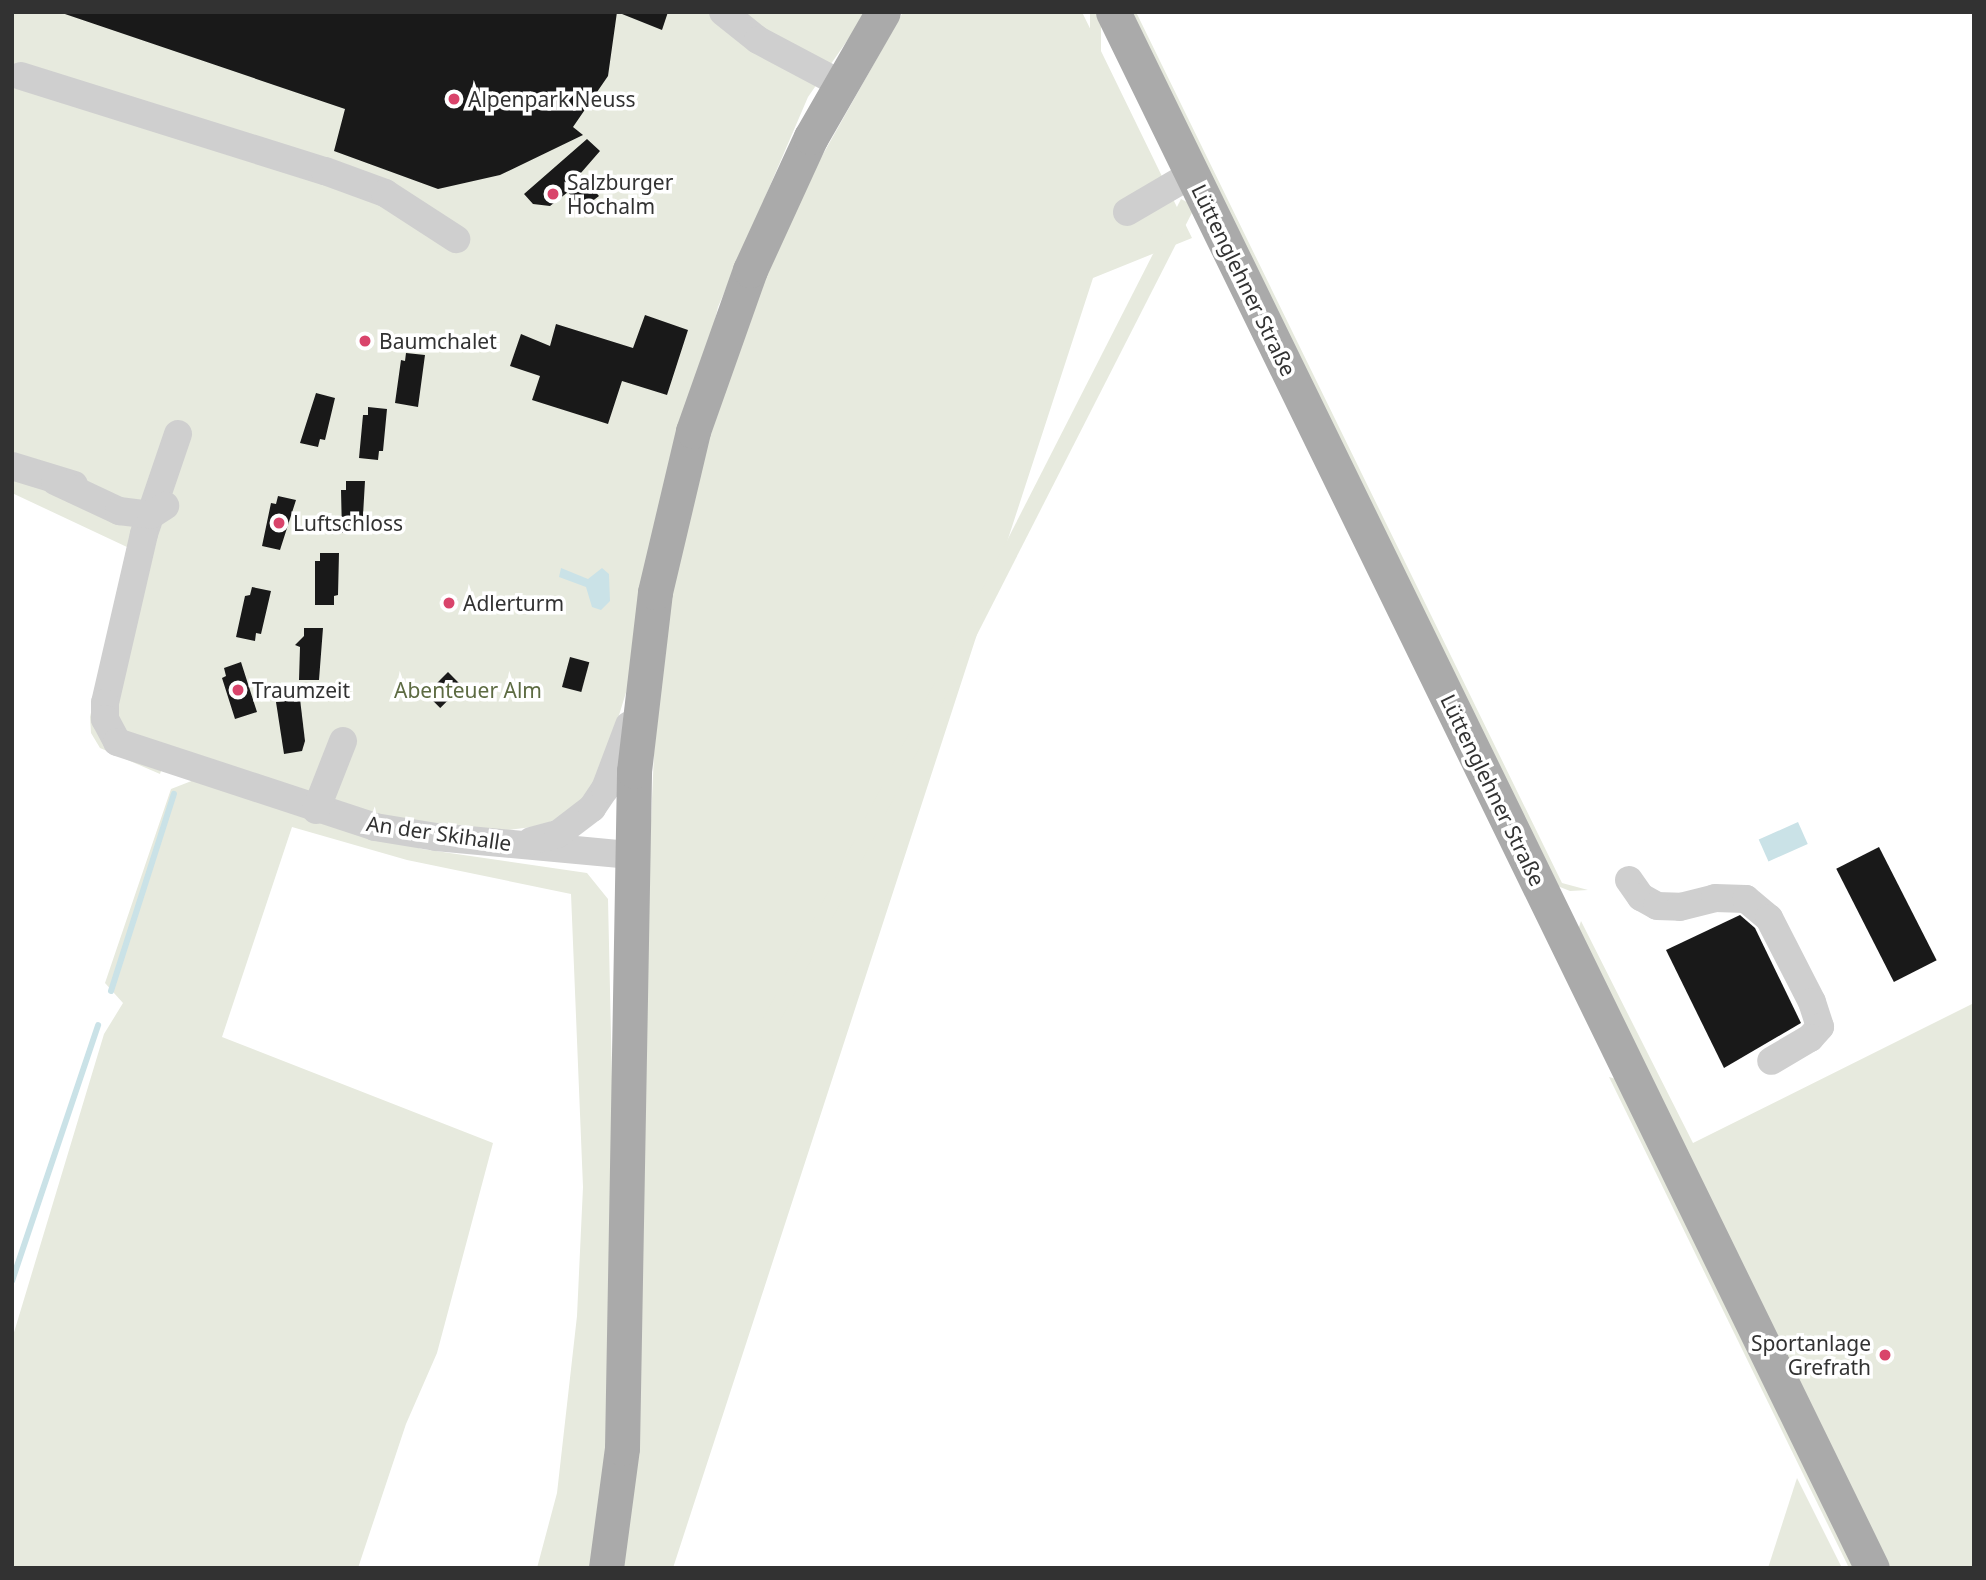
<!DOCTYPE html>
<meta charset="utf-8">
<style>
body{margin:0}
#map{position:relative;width:1986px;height:1580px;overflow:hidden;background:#fff;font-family:"Noto Sans",sans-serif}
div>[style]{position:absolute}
.green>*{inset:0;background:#e7eade;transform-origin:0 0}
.water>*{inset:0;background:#cae2e7;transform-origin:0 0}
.stream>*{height:6px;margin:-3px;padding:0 3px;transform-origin:3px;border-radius:3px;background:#cae2e7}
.building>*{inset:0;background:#191919;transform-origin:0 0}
.round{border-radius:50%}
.minor>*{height:28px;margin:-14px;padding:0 14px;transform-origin:14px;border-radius:14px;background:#cfcfcf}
.major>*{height:35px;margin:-17.5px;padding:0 17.5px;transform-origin:17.5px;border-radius:17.5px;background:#aaa}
.dots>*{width:19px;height:19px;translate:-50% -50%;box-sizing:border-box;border:4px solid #fff;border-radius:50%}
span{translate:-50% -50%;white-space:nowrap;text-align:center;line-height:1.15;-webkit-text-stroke:7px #fff;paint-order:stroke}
.poi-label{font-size:21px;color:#323232}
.left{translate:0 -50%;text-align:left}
.right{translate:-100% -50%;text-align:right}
.street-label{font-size:21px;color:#323232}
.park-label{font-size:21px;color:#5d6b42}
.frame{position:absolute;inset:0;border:14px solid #323232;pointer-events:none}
</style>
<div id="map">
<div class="green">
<div style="clip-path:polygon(12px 12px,867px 12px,808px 97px,718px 307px,628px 686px,600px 777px,573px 812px,540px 826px,508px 830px,409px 825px,168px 750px,160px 774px,100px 748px,91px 733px,90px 717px,127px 547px,12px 493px)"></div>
<div style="clip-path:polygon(903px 12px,1082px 12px,1192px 238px,1093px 278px,673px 1568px,618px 1568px,658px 663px,705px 438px,766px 276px,813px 172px)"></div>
<div style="left:1090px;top:12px;width:11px;height:167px"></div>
<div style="clip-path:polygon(1125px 12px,1136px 12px,1562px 883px,1588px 890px,1570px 891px,1555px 885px)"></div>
<div style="left:1181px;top:199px;width:16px;height:938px;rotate:27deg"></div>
<div style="clip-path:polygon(194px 780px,422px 849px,587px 873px,608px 899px,614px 1172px,611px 1426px,593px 1568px,537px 1568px,557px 1493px,577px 1316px,583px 1187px,571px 894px,407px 860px,292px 827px,222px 1037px,493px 1143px,437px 1353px,406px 1424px,358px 1568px,12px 1568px,12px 1339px,104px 1034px,123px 1003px,105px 983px,171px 789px)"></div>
<div style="clip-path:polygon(1581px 921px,1693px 1143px,1974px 1003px,1974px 1568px,1885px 1568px,1576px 936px)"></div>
<div style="clip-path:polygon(1609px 1077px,1623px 1081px,1859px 1568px,1849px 1568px)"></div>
<div style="clip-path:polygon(1797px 1478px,1842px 1568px,1768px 1568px)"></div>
</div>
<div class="water">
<div style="clip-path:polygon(561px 568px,588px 579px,602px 568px,609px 574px,610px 601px,601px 610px,592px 607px,586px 587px,559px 577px)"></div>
<div style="left:1798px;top:822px;width:24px;height:43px;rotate:66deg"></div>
</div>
<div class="stream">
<div style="left:111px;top:991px;width:207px;rotate:-72.3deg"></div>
<div style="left:12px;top:1281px;width:270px;rotate:-71.4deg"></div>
</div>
<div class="building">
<div style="clip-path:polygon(59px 12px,617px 12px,608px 76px,573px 127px,583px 135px,500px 175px,438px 189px,334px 151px,345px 109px)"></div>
<div style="clip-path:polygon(617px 12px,668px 12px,662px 30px)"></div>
<div style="clip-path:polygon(587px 139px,600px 151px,580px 174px,599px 196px,582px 209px,568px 192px,550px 206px,533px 204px,524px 194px)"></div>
<div style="clip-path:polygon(645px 315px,688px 330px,667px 395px,622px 381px,608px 424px,532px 400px,540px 376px,510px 366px,521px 334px,550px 346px,556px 324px,633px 348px)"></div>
<div style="clip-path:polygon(406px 353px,425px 355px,418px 407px,395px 403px,401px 360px,405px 361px)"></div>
<div style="clip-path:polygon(316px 393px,335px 398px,325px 440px,320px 439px,318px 447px,300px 443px)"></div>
<div style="clip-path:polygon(368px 407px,387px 409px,383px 451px,379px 451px,378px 460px,359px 458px,363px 415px,368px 415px)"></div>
<div style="clip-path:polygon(346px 481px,365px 481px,362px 533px,342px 533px,341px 490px,346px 490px)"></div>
<div style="clip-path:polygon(278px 496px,296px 500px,280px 550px,262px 546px,271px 503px,276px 504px)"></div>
<div style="clip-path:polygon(320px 553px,339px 553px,338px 595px,334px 596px,334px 605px,315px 605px,315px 561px,320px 561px)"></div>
<div style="clip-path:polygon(252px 587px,271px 591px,261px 634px,256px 633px,255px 641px,236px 637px,245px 596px,250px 595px)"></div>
<div class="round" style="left:440px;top:594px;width:18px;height:18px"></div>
<div style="clip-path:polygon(304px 628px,323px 628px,319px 680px,299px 680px,300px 647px,295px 645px,304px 636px)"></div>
<div style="left:570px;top:657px;width:20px;height:31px;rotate:15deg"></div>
<div style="clip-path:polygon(241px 662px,257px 712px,235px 719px,222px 678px,226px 676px,224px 668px)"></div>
<div style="left:448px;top:672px;width:20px;height:31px;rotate:45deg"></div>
<div style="clip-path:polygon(300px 699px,305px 741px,302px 751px,284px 754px,276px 702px)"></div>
<div style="left:1879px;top:847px;width:127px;height:48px;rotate:63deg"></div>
<div style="clip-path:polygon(1740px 915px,1755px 928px,1801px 1023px,1724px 1068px,1666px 950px)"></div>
</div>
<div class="minor">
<div style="left:723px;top:12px;width:45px;rotate:38.7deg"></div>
<div style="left:758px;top:40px;width:92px;rotate:28deg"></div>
<div style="left:21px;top:76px;width:318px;rotate:17.4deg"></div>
<div style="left:325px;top:171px;width:64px;rotate:20.1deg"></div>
<div style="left:385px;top:193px;width:85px;rotate:32.9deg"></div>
<div style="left:1127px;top:212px;width:75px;rotate:-30.3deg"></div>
<div style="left:178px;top:434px;width:106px;rotate:108.8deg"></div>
<div style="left:144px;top:534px;width:173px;rotate:103deg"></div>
<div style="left:105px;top:703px;width:16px;rotate:90deg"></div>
<div style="left:105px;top:719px;width:26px;rotate:62deg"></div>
<div style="left:117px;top:742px;width:272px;rotate:18.2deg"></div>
<div style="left:375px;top:827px;width:62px;rotate:9.3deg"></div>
<div style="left:436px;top:837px;width:196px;rotate:5.3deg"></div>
<div style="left:12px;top:466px;width:65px;rotate:17deg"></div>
<div style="left:55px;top:481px;width:71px;rotate:25.1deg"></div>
<div style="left:119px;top:511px;width:32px;rotate:7deg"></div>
<div style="left:151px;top:515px;width:17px;rotate:-33deg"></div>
<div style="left:316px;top:810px;width:74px;rotate:-68.6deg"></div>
<div style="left:531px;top:841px;width:28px;rotate:-15deg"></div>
<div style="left:558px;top:834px;width:43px;rotate:-37.4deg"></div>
<div style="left:592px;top:808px;width:23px;rotate:-56deg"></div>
<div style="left:605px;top:789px;width:68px;rotate:-69.4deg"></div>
<div style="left:1629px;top:880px;width:21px;rotate:55deg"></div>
<div style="left:1641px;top:897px;width:18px;rotate:29deg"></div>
<div style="left:1657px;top:906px;width:23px;rotate:2deg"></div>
<div style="left:1680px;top:907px;width:36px;rotate:-14deg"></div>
<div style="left:1715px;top:898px;width:31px;rotate:2deg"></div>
<div style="left:1746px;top:899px;width:30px;rotate:40deg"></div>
<div style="left:1769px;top:918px;width:94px;rotate:62.9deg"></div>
<div style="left:1812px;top:1002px;width:26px;rotate:72deg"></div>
<div style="left:1820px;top:1027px;width:15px;rotate:132deg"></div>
<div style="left:1810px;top:1038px;width:45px;rotate:149.5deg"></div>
</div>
<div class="major">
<div style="left:1113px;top:12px;width:1731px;rotate:64deg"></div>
<div style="left:606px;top:1568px;width:121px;rotate:-82.4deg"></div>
<div style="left:622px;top:1448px;width:677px;rotate:-88.98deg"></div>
<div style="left:634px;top:771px;width:180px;rotate:-83.3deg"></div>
<div style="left:655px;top:592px;width:165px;rotate:-76.7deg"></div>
<div style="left:693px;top:431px;width:171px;rotate:-70.5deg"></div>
<div style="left:750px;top:270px;width:146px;rotate:-65.4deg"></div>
<div style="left:811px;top:137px;width:144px;rotate:-60.1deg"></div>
</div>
<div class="dots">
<div style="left:454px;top:99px;background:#d9446b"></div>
<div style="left:553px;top:194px;background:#d9446b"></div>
<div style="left:365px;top:341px;background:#d9446b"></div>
<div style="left:279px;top:523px;background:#d9446b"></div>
<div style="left:449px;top:603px;background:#d9446b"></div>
<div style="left:238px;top:690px;background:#d9446b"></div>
<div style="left:1885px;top:1355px;background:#d9446b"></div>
</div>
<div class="poi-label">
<span class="left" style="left:468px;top:99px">Alpenpark Neuss</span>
<span class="left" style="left:567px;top:194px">Salzburger<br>Hochalm</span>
<span class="left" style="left:379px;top:341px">Baumchalet</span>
<span class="left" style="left:293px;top:523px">Luftschloss</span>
<span class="left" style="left:463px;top:603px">Adlerturm</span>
<span class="left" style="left:252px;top:690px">Traumzeit</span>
<span class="right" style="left:1871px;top:1355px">Sportanlage<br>Grefrath</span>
</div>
<div class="street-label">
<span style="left:1244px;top:280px;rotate:64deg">Lüttenglehner Straße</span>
<span style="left:1493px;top:790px;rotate:64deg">Lüttenglehner Straße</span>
<span style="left:439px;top:833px;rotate:8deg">An der Skihalle</span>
</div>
<div class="park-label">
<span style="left:468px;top:690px">Abenteuer Alm</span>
</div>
<div class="frame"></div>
</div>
